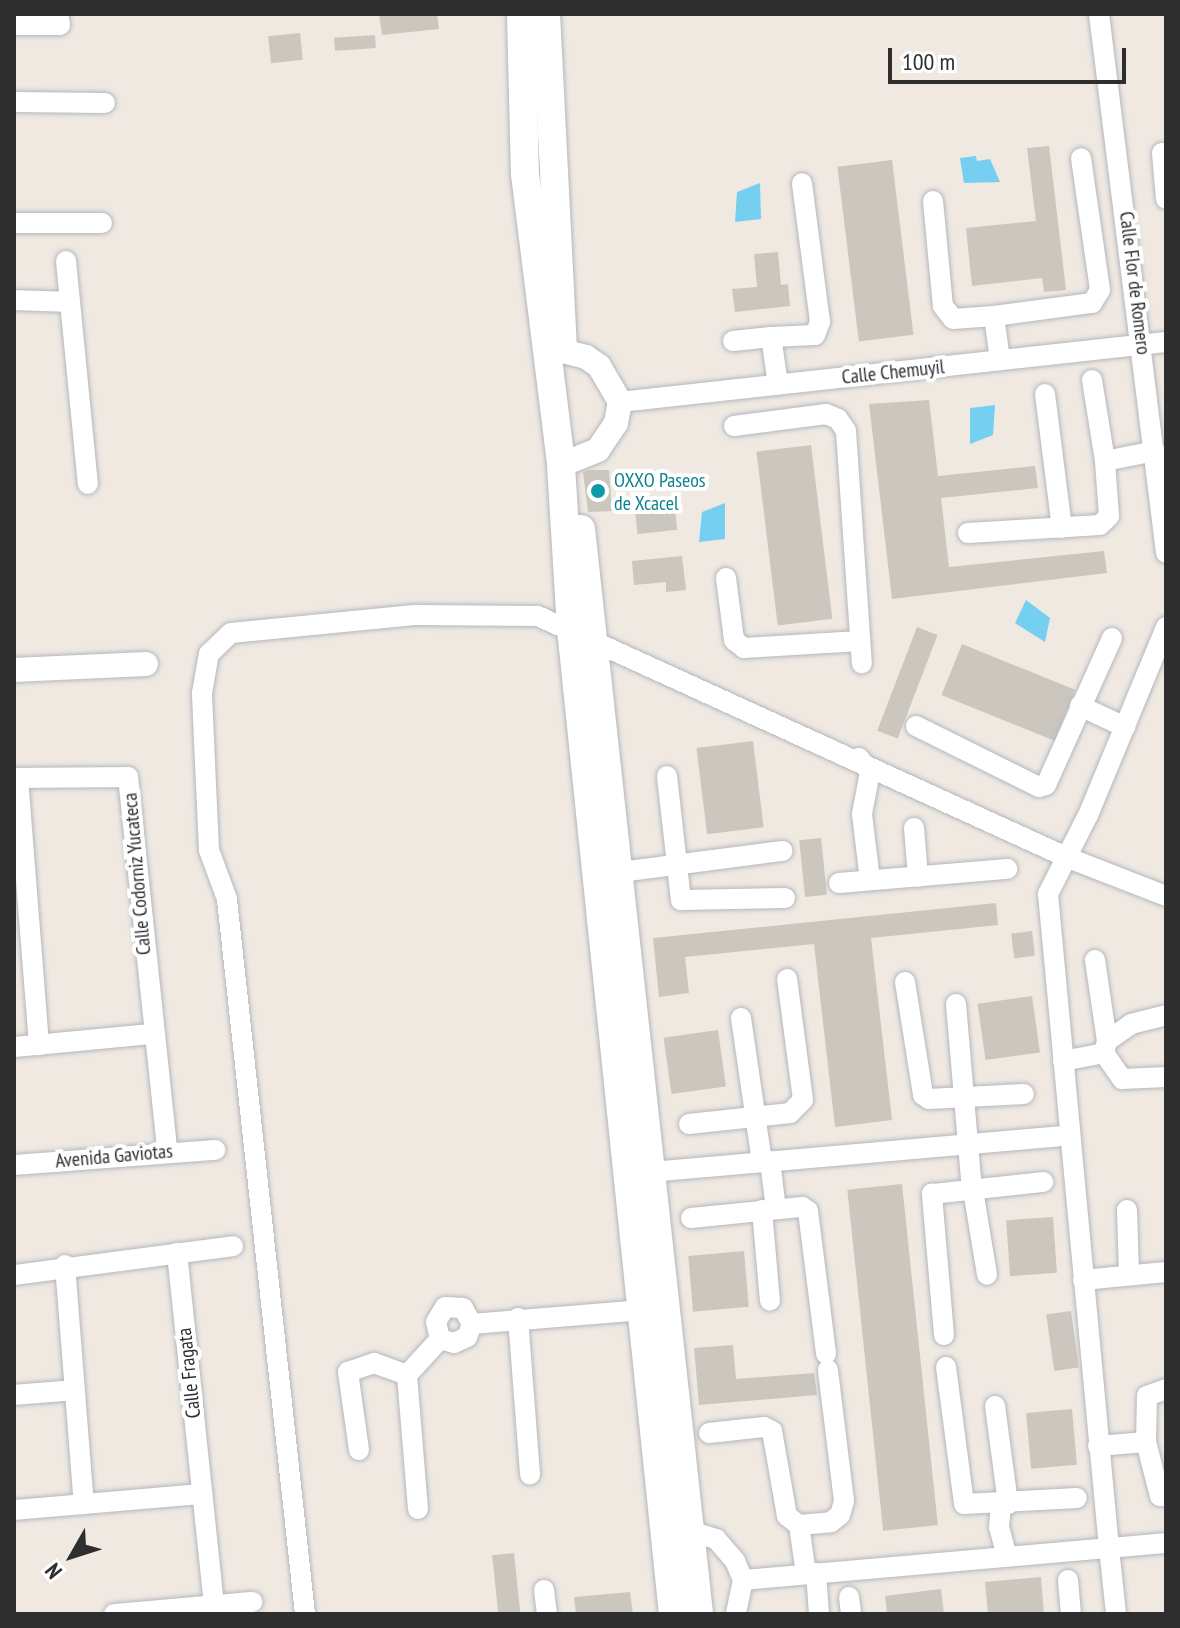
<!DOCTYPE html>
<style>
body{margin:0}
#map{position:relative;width:1180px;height:1628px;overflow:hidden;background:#efe9e1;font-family:"PT Sans Narrow",sans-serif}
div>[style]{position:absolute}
.water>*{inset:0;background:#75cff0}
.building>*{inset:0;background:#cbc7bf;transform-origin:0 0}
.roads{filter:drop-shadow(0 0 2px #b4b7c1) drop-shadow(0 0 2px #b4b7c1)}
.minor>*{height:20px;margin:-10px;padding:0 10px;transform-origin:10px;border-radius:10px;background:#fff}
.tertiary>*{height:24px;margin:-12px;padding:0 12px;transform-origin:12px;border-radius:12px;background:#fff}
.secondary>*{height:28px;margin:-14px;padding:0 14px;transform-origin:14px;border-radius:14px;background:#fff}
.dots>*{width:22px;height:22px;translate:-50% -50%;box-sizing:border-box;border:4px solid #fff;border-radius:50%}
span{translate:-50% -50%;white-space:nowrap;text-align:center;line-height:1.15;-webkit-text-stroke:8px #fff;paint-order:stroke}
.street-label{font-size:20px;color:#2e2e2e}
.culture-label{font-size:20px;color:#0d838f}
.left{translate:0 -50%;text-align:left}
.frame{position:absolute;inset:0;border:16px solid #2e2e2e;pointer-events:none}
.north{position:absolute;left:32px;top:1516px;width:80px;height:80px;-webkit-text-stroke:6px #fff;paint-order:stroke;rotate:231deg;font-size:22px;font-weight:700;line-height:32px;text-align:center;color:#2e2e2e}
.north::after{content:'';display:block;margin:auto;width:28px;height:36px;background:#2e2e2e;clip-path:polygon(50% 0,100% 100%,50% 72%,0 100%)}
.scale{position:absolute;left:888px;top:48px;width:238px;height:36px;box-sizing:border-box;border:4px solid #2e2e2e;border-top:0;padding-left:10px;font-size:24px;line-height:28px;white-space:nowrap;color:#2e2e2e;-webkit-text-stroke:6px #fff;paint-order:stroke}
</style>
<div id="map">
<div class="water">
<div style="clip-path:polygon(976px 156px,977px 161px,990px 159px,1000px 182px,964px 183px,960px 158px)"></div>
<div style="clip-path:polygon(760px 183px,761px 219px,735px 222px,737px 192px)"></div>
<div style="clip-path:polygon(995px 405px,993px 435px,970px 444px,970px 408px)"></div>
<div style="clip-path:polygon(725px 503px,725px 539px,699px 542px,702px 512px)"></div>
<div style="clip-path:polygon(1026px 600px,1050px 618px,1045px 642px,1015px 623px)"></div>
</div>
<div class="building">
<div style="clip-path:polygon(379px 14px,437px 14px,439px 29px,382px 35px)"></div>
<div style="left:300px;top:33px;width:27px;height:32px;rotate:84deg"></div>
<div style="left:375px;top:35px;width:13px;height:41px;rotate:86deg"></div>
<div style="clip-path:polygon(1049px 146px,1066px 290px,1044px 292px,1042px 278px,972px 286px,966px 228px,1036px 221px,1027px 148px)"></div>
<div style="left:892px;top:160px;width:176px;height:55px;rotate:83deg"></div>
<div style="clip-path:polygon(778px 252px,781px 285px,788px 284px,790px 306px,735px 312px,732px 289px,757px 287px,754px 254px)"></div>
<div style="clip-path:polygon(929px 400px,938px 476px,1035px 466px,1038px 488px,941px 498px,949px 567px,1104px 551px,1107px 573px,892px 599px,869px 404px)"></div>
<div style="left:811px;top:445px;width:175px;height:55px;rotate:83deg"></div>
<div style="clip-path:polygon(588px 470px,609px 470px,612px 511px,588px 512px,583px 472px)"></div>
<div style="left:674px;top:499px;width:31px;height:40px;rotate:84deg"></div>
<div style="clip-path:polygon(682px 556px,686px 590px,666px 592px,666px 582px,634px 585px,632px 561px)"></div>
<div style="left:917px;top:627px;width:22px;height:111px;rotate:21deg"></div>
<div style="left:962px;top:644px;width:122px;height:55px;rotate:22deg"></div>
<div style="left:753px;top:741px;width:87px;height:57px;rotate:83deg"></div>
<div style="left:821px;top:838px;width:57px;height:22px;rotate:84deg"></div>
<div style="clip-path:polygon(996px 903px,998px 925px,871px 938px,892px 1120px,835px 1127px,814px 944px,685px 957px,689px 993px,659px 997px,653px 938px)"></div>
<div style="left:1032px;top:931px;width:25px;height:21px;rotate:83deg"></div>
<div style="left:1032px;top:996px;width:57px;height:55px;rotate:82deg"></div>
<div style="left:718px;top:1030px;width:57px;height:55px;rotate:82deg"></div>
<div style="left:902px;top:1184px;width:343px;height:55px;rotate:84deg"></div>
<div style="left:1053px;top:1217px;width:56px;height:47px;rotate:86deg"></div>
<div style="left:744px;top:1251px;width:56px;height:56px;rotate:85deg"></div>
<div style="left:1071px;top:1311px;width:57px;height:25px;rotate:82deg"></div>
<div style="clip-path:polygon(733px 1345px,736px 1379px,814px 1373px,817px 1395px,699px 1405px,694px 1348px)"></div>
<div style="left:1072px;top:1409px;width:56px;height:46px;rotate:85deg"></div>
<div style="left:514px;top:1553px;width:61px;height:22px;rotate:84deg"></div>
<div style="clip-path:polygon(1041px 1577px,1044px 1614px,988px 1614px,985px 1582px)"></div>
<div style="clip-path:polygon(941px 1589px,944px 1614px,887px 1614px,885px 1596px)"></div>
<div style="clip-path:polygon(630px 1592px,633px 1614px,576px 1614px,574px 1597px)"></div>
</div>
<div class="roads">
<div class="minor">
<div style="left:1099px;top:14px;width:543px;rotate:82.91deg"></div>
<div style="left:14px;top:25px;width:46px"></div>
<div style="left:60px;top:25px;width:11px;rotate:-100deg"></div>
<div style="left:14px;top:102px;width:91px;rotate:0.6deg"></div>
<div style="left:1162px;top:153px;width:46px;rotate:85deg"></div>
<div style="left:933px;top:201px;width:105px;rotate:84.6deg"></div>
<div style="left:943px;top:306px;width:16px;rotate:52deg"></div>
<div style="left:953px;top:319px;width:41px;rotate:-4.2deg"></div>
<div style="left:994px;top:316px;width:44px;rotate:82.2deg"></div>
<div style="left:14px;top:223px;width:88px"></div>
<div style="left:66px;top:261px;width:224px;rotate:84.4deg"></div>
<div style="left:14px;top:300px;width:56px;rotate:2deg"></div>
<div style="left:994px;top:316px;width:99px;rotate:-7.6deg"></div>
<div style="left:1092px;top:303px;width:15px;rotate:-58deg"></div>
<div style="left:1100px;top:290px;width:133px;rotate:-98.2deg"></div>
<div style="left:771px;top:337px;width:44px;rotate:-2.6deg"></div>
<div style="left:815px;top:335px;width:14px;rotate:-69deg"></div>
<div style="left:820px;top:322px;width:140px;rotate:-97.4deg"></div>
<div style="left:733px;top:341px;width:38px;rotate:-6deg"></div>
<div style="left:771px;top:337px;width:48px;rotate:81.5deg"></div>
<div style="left:1092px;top:380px;width:82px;rotate:80.9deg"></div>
<div style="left:1045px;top:394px;width:135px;rotate:82.8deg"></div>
<div style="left:620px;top:402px;width:549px;rotate:-6.27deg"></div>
<div style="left:734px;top:426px;width:93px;rotate:-7.4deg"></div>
<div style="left:826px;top:414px;width:13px;rotate:23deg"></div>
<div style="left:838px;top:419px;width:14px;rotate:56deg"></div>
<div style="left:846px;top:431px;width:233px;rotate:86.1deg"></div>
<div style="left:968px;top:533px;width:132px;rotate:-3.5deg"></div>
<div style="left:1100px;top:525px;width:13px;rotate:-45deg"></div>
<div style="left:1109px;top:516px;width:55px;rotate:-94.2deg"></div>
<div style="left:1105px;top:461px;width:51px;rotate:-11.3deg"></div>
<div style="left:726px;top:578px;width:63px;rotate:82.6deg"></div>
<div style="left:734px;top:640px;width:13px;rotate:39deg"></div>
<div style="left:744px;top:648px;width:116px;rotate:-3.5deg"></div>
<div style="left:1166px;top:627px;width:204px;rotate:112.5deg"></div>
<div style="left:1088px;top:815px;width:89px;rotate:116.9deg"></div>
<div style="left:1048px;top:894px;width:657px;rotate:84.67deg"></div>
<div style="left:1109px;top:1548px;width:57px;rotate:-5deg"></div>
<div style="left:1080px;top:706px;width:50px;rotate:25deg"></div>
<div style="left:916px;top:726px;width:137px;rotate:26.4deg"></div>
<div style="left:1039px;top:787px;width:7px;rotate:-16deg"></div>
<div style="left:1046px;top:785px;width:161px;rotate:-65.8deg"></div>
<div style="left:859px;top:758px;width:18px;rotate:52deg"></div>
<div style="left:870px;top:772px;width:43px;rotate:100.8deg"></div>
<div style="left:862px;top:814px;width:66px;rotate:83.1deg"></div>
<div style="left:667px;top:776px;width:125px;rotate:83.6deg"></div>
<div style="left:681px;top:900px;width:104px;rotate:-1.1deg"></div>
<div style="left:14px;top:778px;width:114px;rotate:-0.5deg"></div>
<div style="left:128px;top:777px;width:375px;rotate:84deg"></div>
<div style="left:18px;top:778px;width:268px;rotate:85.5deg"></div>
<div style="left:914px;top:828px;width:49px;rotate:85.3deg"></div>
<div style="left:605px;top:874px;width:179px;rotate:-7.4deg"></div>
<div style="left:839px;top:883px;width:169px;rotate:-4.8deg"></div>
<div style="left:1095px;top:960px;width:82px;rotate:81.6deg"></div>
<div style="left:905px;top:982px;width:114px;rotate:80.9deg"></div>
<div style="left:923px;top:1095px;width:7px;rotate:34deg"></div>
<div style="left:929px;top:1099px;width:95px;rotate:-3deg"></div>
<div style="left:956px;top:1004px;width:175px;rotate:85.1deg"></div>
<div style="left:971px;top:1178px;width:98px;rotate:80.6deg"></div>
<div style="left:741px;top:1018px;width:146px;rotate:81.7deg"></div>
<div style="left:14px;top:1047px;width:138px;rotate:-5.4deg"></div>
<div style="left:1104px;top:1053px;width:12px;rotate:-76deg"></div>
<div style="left:1107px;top:1041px;width:29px;rotate:-35deg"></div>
<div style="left:1131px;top:1024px;width:36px;rotate:-14deg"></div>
<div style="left:1063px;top:1061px;width:42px;rotate:-11deg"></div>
<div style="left:1104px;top:1053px;width:32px;rotate:55deg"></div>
<div style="left:1122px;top:1079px;width:44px;rotate:-2.6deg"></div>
<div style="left:689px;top:1124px;width:102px;rotate:-6.2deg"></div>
<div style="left:790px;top:1113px;width:18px;rotate:-45deg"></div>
<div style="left:803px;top:1100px;width:122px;rotate:-97.5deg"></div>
<div style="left:770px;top:1161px;width:48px;rotate:82.9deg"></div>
<div style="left:14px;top:1165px;width:202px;rotate:-4.3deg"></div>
<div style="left:639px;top:1173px;width:421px;rotate:-5deg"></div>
<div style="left:762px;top:1210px;width:91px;rotate:85deg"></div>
<div style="left:1127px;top:1210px;width:65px;rotate:88.2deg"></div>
<div style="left:691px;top:1218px;width:112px;rotate:-5.7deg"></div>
<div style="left:802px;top:1207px;width:7px;rotate:34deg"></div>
<div style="left:808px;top:1211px;width:144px;rotate:82.8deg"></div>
<div style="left:177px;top:1253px;width:353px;rotate:84deg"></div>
<div style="left:65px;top:1265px;width:240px;rotate:85.5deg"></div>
<div style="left:14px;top:1275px;width:221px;rotate:-7.5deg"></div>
<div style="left:1083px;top:1280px;width:83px;rotate:-5.5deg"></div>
<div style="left:445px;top:1307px;width:18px;rotate:3deg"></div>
<div style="left:463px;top:1308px;width:18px;rotate:61deg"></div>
<div style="left:472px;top:1324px;width:14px;rotate:111deg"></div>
<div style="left:467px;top:1337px;width:14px;rotate:155deg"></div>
<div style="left:454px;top:1343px;width:15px;rotate:-164deg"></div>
<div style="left:440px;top:1339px;width:17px;rotate:-103deg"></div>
<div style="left:436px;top:1322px;width:17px;rotate:-59deg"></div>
<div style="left:518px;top:1318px;width:157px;rotate:85.6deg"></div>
<div style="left:472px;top:1324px;width:171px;rotate:-4.7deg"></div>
<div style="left:944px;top:1335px;width:142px;rotate:-94.9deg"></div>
<div style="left:932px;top:1194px;width:112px;rotate:-6.2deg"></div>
<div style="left:946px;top:1367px;width:138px;rotate:82.5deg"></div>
<div style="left:964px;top:1504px;width:113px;rotate:-3deg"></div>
<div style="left:14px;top:1395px;width:61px;rotate:-4.7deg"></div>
<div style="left:995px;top:1406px;width:99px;rotate:82.4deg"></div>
<div style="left:709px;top:1433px;width:55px;rotate:-6.2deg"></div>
<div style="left:764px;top:1427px;width:9px;rotate:27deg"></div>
<div style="left:772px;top:1431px;width:86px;rotate:80deg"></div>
<div style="left:787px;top:1516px;width:15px;rotate:37deg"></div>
<div style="left:799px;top:1525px;width:49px;rotate:81.9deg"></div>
<div style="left:1146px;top:1442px;width:46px;rotate:-88.8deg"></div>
<div style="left:1147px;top:1396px;width:20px;rotate:-20deg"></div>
<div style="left:1098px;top:1446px;width:48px;rotate:-4.8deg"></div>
<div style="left:1146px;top:1442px;width:56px;rotate:75.5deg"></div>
<div style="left:1160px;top:1496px;width:6px"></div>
<div style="left:359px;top:1450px;width:79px;rotate:-98deg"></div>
<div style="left:348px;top:1372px;width:28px;rotate:-19deg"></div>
<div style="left:374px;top:1363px;width:35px;rotate:20deg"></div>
<div style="left:1001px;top:1504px;width:23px;rotate:95deg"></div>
<div style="left:999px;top:1527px;width:27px;rotate:75deg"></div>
<div style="left:418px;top:1509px;width:134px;rotate:-94.7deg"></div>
<div style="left:407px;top:1375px;width:49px;rotate:-47.5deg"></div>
<div style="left:14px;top:1510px;width:189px;rotate:-4.9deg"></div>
<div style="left:799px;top:1525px;width:32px;rotate:-5deg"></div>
<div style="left:831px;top:1522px;width:11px;rotate:-38deg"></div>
<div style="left:840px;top:1515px;width:15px;rotate:-74deg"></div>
<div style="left:844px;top:1501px;width:132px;rotate:-97deg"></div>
<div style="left:680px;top:1528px;width:38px;rotate:17deg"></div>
<div style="left:716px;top:1539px;width:29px;rotate:49deg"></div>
<div style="left:735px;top:1561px;width:21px;rotate:67deg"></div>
<div style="left:743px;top:1580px;width:35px;rotate:102deg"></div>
<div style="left:816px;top:1573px;width:41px;rotate:85.8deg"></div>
<div style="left:743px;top:1580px;width:367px;rotate:-5deg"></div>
<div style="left:1109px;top:1548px;width:66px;rotate:83.9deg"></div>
<div style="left:1068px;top:1580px;width:34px;rotate:85deg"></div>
<div style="left:544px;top:1590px;width:24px;rotate:83deg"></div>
<div style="left:849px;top:1597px;width:17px;rotate:83deg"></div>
<div style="left:114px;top:1614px;width:139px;rotate:-5deg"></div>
<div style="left:305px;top:1614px;width:719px;rotate:-96.23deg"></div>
<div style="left:227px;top:899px;width:52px;rotate:-110.2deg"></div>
<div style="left:209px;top:850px;width:157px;rotate:-92.6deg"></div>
<div style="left:202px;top:693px;width:40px;rotate:-80deg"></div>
<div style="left:209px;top:654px;width:30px;rotate:-44deg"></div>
<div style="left:231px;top:633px;width:184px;rotate:-5.6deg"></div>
<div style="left:414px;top:615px;width:124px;rotate:0.5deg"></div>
<div style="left:538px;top:616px;width:580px;rotate:24.53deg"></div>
<div style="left:1066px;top:857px;width:107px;rotate:21.3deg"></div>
</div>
<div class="tertiary">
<div style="left:547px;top:347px;width:40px;rotate:14.4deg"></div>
<div style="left:586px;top:357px;width:16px;rotate:35deg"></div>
<div style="left:599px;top:366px;width:42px;rotate:59.7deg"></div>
<div style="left:620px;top:402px;width:21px;rotate:101deg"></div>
<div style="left:616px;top:423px;width:32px;rotate:124deg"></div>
<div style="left:598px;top:450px;width:40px;rotate:158deg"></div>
<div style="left:14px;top:670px;width:132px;rotate:-2.6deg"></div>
</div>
<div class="secondary">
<div style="left:521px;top:14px;width:160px;rotate:88.6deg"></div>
<div style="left:525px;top:174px;width:293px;rotate:82.9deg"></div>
<div style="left:561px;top:465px;width:164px;rotate:86.5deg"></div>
<div style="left:571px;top:629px;width:990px;rotate:84.09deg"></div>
<div style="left:546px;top:14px;width:330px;rotate:87.1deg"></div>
<div style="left:581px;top:529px;width:1091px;rotate:83.79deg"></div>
</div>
</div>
<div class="dots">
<div style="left:598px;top:491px;background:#0f9aa8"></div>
</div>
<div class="street-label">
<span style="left:1135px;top:283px;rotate:83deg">Calle Flor de Romero</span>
<span style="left:893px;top:372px;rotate:-6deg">Calle Chemuyil</span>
<span style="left:137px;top:874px;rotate:-95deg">Calle Codorniz Yucateca</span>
<span style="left:114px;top:1156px;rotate:-5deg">Avenida Gaviotas</span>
<span style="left:189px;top:1373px;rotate:-96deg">Calle Fragata</span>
</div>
<div class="culture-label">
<span class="left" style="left:614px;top:492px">OXXO Paseos<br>de Xcacel</span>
</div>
<div class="frame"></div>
<div class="north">N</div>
<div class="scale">100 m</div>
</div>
